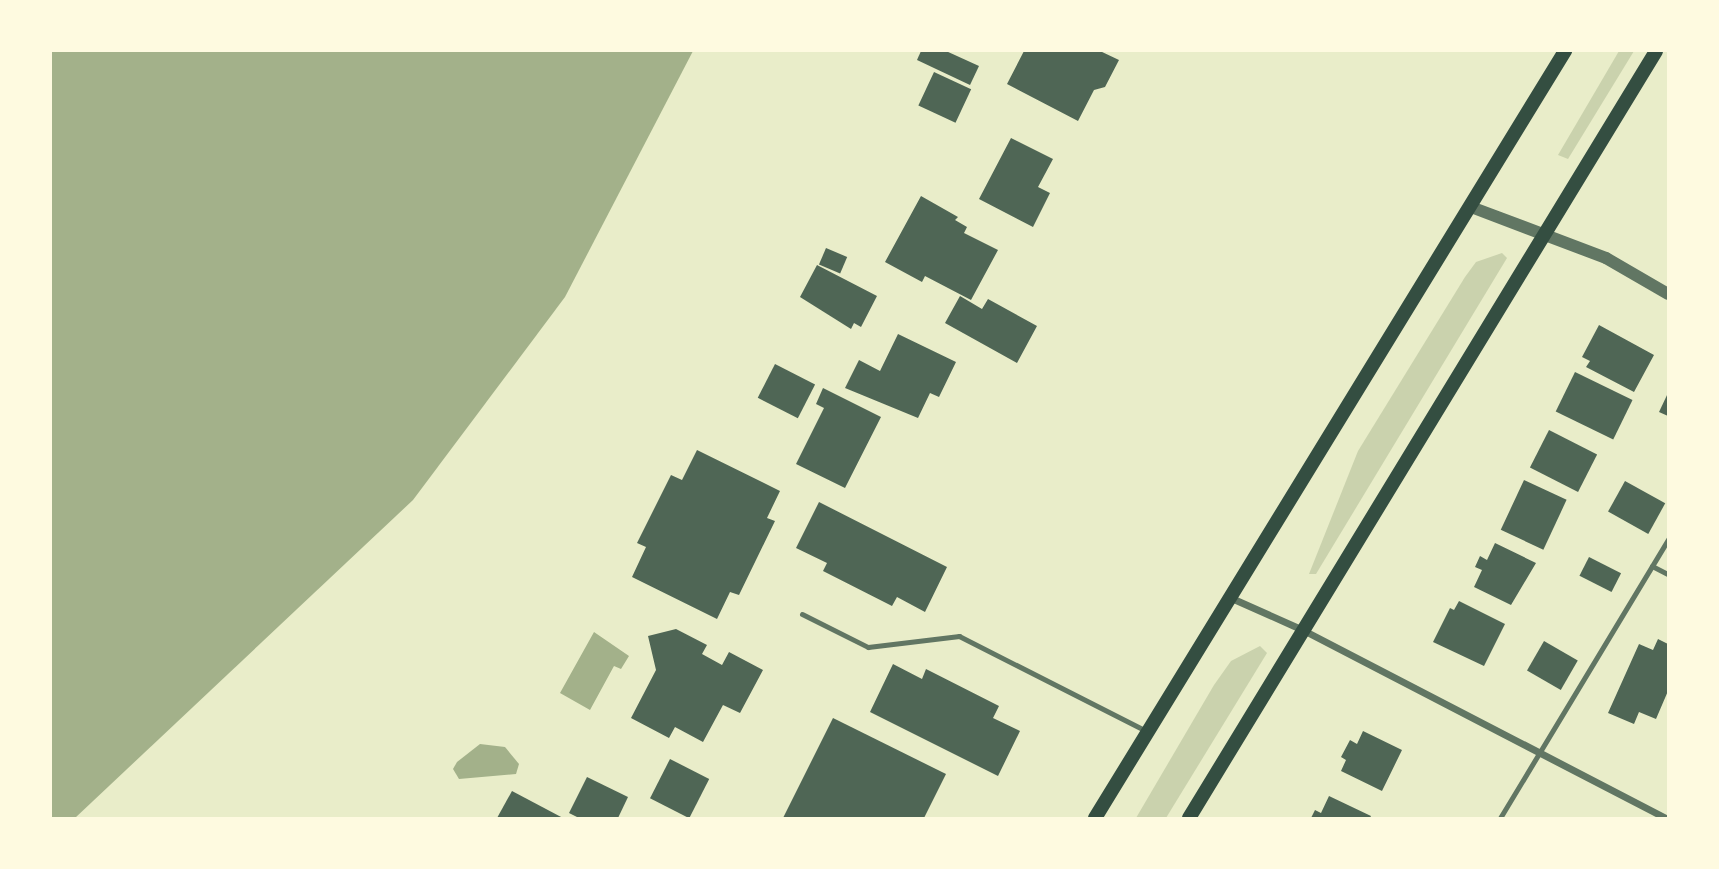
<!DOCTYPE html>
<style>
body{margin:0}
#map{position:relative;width:1719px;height:869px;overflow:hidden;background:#e9edc9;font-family:"DejaVu Sans",sans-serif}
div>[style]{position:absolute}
.green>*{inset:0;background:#cad2ad}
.water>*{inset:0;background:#a3b18a}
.building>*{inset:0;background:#4f6655;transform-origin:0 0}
.service>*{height:5px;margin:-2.5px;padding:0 2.5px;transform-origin:2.5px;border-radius:2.5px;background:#617663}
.minor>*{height:7px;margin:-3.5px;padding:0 3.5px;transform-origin:3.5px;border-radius:3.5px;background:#617663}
.tertiary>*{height:12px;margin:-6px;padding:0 6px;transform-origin:6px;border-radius:6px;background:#617663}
.secondary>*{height:14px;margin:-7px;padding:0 7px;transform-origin:7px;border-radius:7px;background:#344e41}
span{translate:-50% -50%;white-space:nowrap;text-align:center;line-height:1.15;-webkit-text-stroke:7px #fefae0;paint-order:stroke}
.frame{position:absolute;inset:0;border:52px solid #fefae0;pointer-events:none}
</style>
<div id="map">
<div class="green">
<div style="clip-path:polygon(1619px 51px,1634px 51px,1568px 159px,1558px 155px)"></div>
<div style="clip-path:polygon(1502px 253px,1507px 258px,1316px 574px,1309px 574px,1358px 451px,1465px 277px,1476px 262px)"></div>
<div style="clip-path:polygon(1260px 646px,1267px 653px,1166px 818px,1136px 818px,1214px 685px,1231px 661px)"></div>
</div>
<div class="water">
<div style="clip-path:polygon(51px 51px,693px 51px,565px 297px,413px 500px,75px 818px,51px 818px)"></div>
<div style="clip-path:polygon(594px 632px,629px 656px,621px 669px,614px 666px,590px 710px,560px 693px)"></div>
<div style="clip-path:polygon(480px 744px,505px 747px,519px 764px,516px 774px,459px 779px,453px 769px,457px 762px)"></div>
</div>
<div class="building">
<div style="clip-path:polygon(921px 51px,946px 51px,979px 66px,970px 85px,917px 60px)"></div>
<div style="clip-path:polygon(1024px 51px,1100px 51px,1119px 60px,1105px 87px,1094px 90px,1078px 121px,1007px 84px)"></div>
<div style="left:934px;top:72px;width:41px;height:37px;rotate:25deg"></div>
<div style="clip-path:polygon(1011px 138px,1053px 159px,1038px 187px,1050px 193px,1033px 227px,979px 199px)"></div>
<div style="clip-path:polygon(921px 196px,958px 217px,955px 220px,967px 227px,964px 233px,998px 250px,971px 300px,925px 276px,922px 282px,885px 262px)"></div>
<div style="left:826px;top:248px;width:23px;height:18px;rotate:23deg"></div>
<div style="clip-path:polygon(817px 265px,877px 296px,861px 327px,854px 323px,851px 329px,800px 297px)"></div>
<div style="clip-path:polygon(960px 296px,982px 309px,988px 299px,1037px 326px,1017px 363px,945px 323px)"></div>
<div style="clip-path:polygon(1599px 325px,1654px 355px,1634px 392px,1586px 367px,1590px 361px,1582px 357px)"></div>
<div style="clip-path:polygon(898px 334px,956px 362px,939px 397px,930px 393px,918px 418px,845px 388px,859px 360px,880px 371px)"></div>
<div style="left:775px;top:364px;width:45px;height:38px;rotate:27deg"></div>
<div style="left:1575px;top:372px;width:64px;height:44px;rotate:26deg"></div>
<div style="clip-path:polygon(823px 388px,881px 417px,845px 488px,796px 464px,824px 408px,816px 404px)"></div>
<div style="clip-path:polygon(1668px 393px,1668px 416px,1659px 412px)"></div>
<div style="left:1549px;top:430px;width:54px;height:42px;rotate:27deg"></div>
<div style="clip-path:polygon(697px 450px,780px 491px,767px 518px,775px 521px,739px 595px,730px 592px,717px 619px,632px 577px,646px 547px,637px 543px,671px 475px,682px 480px)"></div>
<div style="left:1524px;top:480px;width:47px;height:55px;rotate:25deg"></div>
<div style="left:1625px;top:481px;width:46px;height:35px;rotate:29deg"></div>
<div style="clip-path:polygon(819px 502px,947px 567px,925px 612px,897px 597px,892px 606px,823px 571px,827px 563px,796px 548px)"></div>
<div style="clip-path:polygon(1495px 543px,1536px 563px,1511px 605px,1474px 587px,1482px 570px,1475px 567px,1480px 556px,1487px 560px)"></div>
<div style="left:1589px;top:557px;width:36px;height:21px;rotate:27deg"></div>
<div style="clip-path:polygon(1459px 601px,1505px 624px,1484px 666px,1433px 642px,1450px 608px,1454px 610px)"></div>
<div style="clip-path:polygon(676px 629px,707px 645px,702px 654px,722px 665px,729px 652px,763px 670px,740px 713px,723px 705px,703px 742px,675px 727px,669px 738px,631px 718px,656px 670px,648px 636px)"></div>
<div style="clip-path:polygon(1658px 639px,1668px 644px,1668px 691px,1656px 719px,1639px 712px,1634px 724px,1608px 713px,1639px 644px,1653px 650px)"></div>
<div style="left:1544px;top:641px;width:39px;height:34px;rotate:30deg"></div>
<div style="clip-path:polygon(893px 664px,922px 679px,926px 669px,999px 706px,993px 718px,1020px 731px,998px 776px,870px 712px)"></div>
<div style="clip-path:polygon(833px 718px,946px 774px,924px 818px,783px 818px)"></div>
<div style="clip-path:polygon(1363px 731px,1402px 750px,1382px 791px,1341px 771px,1346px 760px,1341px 757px,1350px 740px,1357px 744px)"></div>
<div style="left:670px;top:759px;width:44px;height:44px;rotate:27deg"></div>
<div style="clip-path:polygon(587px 777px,628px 797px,618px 818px,579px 818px,569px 813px)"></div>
<div style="clip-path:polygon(512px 791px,563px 818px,497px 818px)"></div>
<div style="clip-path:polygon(1329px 796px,1371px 816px,1370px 818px,1311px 818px,1315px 810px,1321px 813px)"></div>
</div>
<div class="service">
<div style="left:1652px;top:566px;width:18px;rotate:27deg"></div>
<div style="left:802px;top:614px;width:74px;rotate:26.6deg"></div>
<div style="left:868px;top:647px;width:92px;rotate:-6.9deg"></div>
<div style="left:959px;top:636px;width:210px;rotate:26.9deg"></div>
<div style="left:1500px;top:818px;width:326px;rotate:-58.9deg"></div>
</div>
<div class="minor">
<div style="left:1229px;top:597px;width:81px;rotate:24deg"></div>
<div style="left:1303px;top:630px;width:408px;rotate:27.4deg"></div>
</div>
<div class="tertiary">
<div style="left:1471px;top:207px;width:144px;rotate:20.7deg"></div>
<div style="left:1606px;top:258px;width:72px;rotate:30.1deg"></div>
</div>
<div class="secondary">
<div style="left:1095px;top:818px;width:900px;rotate:-58.5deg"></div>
<div style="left:1189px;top:818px;width:898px;rotate:-58.66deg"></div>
</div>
<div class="frame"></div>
</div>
